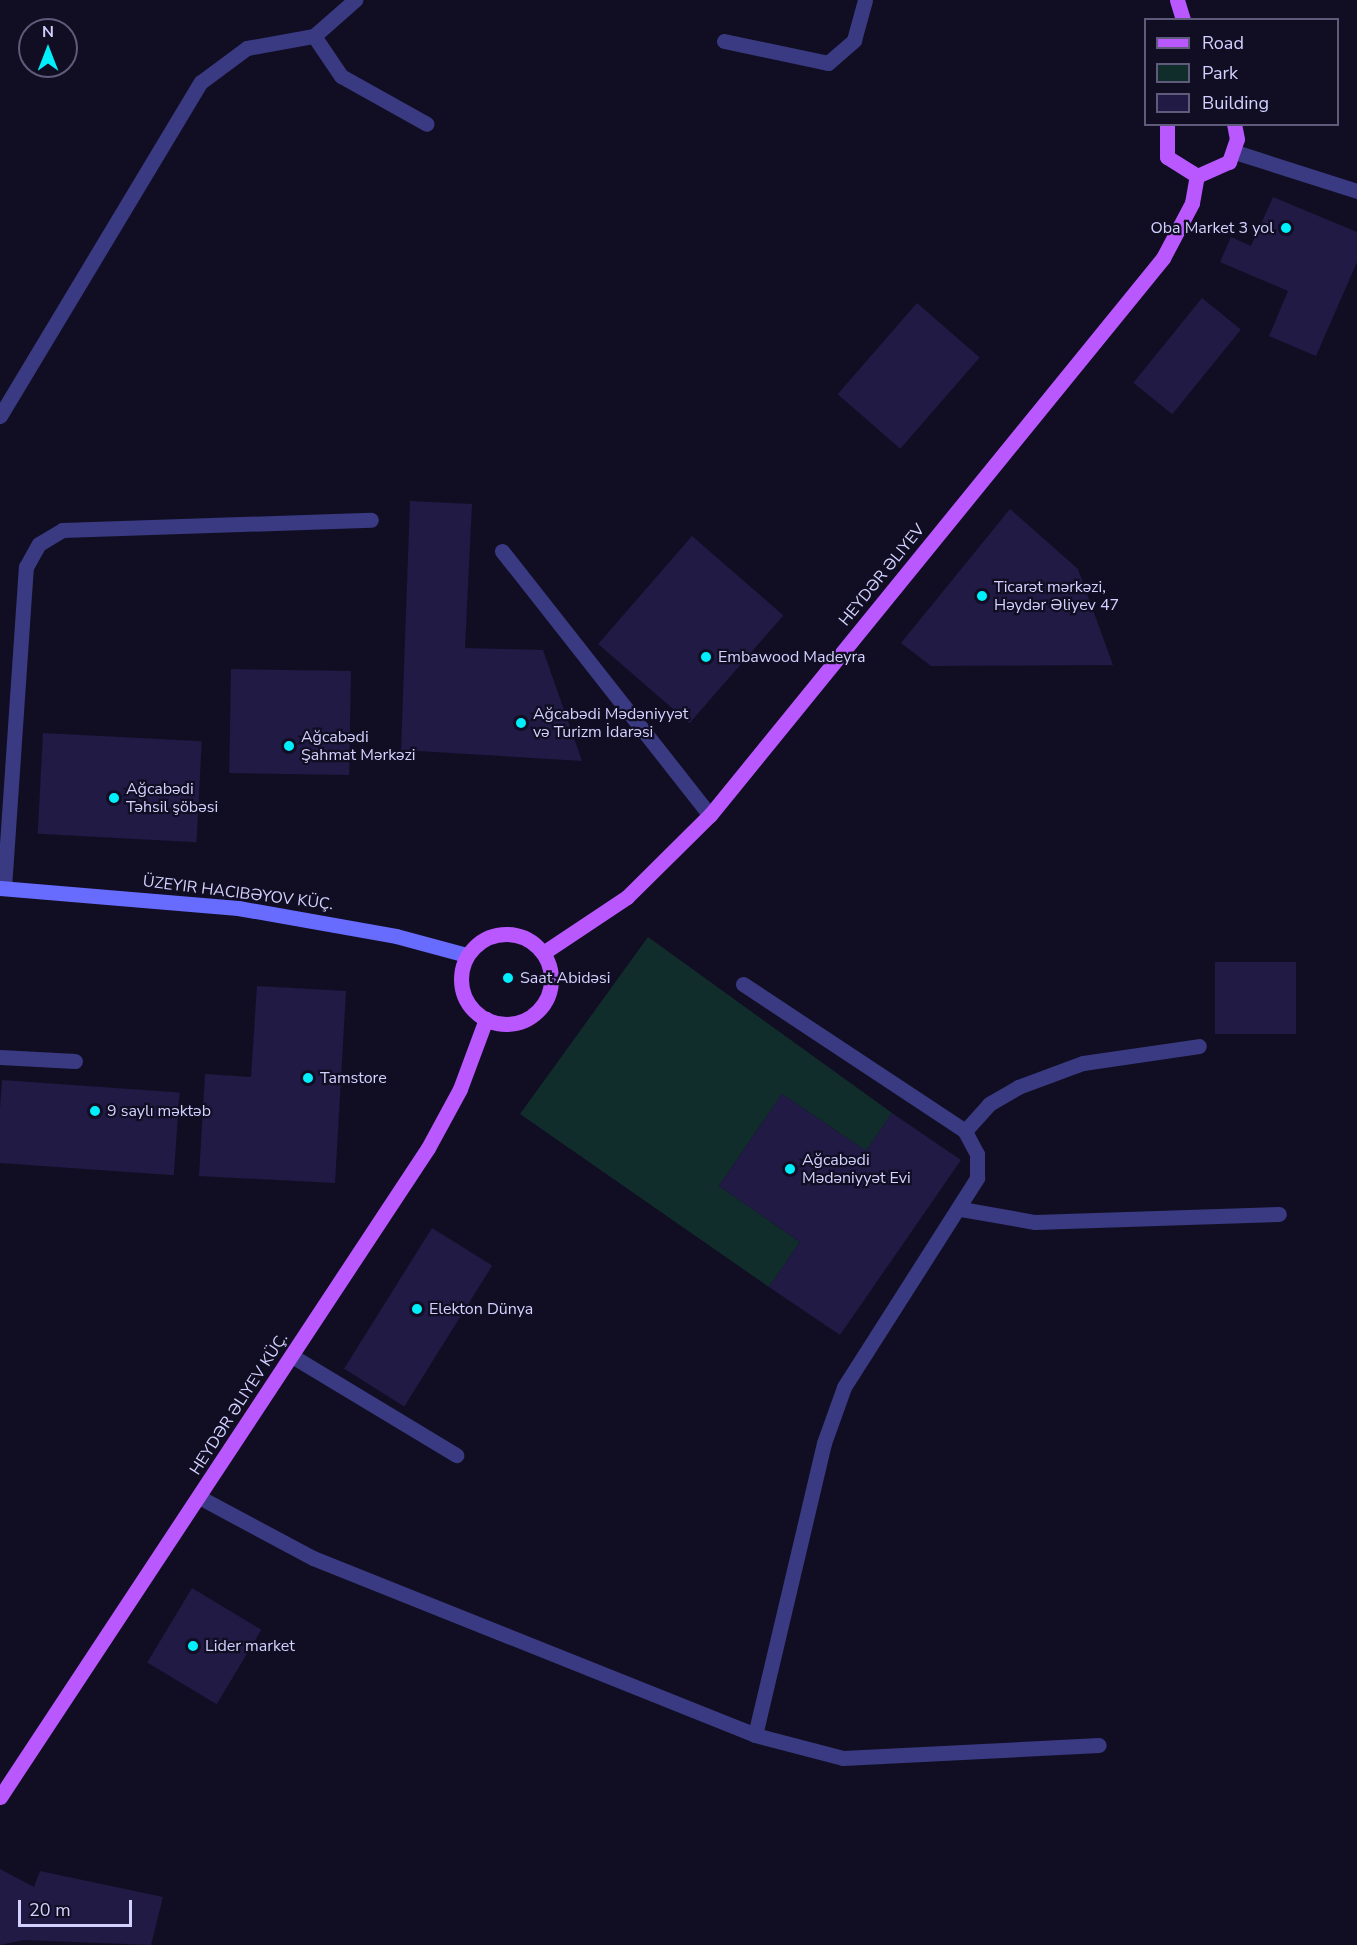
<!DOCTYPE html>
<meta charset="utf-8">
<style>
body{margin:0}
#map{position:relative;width:1357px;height:1945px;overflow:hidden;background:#110e23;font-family:"Nunito Sans",sans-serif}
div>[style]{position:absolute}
.green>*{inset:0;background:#112d2b}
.building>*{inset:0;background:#201a44;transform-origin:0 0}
.service>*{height:15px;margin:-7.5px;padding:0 7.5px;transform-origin:7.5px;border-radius:7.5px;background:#393a82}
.minor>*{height:15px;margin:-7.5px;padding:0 7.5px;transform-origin:7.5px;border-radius:7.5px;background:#393a82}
.tertiary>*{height:15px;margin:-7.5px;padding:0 7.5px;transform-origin:7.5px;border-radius:7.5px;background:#393a82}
.secondary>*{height:15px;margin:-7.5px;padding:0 7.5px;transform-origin:7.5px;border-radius:7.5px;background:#686cfe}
.primary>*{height:15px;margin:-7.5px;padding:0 7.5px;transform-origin:7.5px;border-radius:7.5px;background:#b858fe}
.primary>.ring{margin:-7.5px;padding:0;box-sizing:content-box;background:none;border:15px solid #b858fe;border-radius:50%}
.dots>*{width:16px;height:16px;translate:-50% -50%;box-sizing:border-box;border:3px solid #110e23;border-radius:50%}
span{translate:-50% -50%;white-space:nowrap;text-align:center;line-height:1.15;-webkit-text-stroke:4.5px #110e23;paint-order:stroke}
.poi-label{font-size:16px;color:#d3d1ff}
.right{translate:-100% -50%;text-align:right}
.left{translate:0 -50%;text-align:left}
.street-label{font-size:16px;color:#d3d1ff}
.legend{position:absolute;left:1144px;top:18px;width:195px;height:108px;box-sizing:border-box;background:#110e23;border:2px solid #5f5c7b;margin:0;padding:8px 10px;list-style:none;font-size:18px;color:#d3d1ff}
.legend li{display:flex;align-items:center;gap:12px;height:30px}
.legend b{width:30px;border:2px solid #5f5c7b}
.north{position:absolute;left:18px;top:18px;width:60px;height:60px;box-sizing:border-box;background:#110e23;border:2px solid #5f5c7b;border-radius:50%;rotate:0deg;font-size:16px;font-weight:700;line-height:24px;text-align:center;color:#d3d1ff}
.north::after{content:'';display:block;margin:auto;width:21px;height:27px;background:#01effb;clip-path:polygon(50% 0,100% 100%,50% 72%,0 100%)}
.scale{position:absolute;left:18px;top:1900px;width:114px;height:27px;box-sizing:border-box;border:3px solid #d3d1ff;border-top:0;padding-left:8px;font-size:18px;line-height:21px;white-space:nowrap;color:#d3d1ff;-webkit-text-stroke:4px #110e23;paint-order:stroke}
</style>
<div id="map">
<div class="green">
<div style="clip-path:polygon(648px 937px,892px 1113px,866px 1151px,782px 1094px,719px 1186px,800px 1242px,769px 1287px,520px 1114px)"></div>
</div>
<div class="building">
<div style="clip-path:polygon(1273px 197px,1357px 232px,1357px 262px,1316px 356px,1269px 336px,1288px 291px,1220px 262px,1231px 237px,1251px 246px)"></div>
<div style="left:1202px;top:298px;width:50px;height:109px;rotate:39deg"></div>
<div style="left:917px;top:303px;width:83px;height:121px;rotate:41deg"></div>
<div style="clip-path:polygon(410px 501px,472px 504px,465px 648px,543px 650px,582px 761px,401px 750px)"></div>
<div style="clip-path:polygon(1010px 509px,1078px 569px,1113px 665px,931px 666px,901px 643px)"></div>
<div style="left:692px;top:536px;width:121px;height:143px;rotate:41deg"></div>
<div style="left:231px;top:669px;width:120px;height:104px;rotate:1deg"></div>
<div style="left:43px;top:733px;width:159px;height:101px;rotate:3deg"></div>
<div style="left:1215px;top:962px;width:81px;height:72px"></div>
<div style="clip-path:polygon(257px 986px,346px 991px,335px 1183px,199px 1176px,205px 1074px,251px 1077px)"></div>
<div style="left:2px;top:1080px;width:178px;height:83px;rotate:4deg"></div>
<div style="clip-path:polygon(782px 1094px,866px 1151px,892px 1113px,961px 1160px,840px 1335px,769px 1287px,800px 1242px,719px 1186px)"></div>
<div style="left:432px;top:1228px;width:71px;height:166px;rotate:32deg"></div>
<div style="left:192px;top:1588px;width:81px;height:87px;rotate:31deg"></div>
<div style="clip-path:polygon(0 1869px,34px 1887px,40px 1871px,163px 1897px,151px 1945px,24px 1940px,0 1945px)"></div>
</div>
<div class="service">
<div style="left:502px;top:551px;width:336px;rotate:51.8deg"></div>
<div style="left:4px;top:888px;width:322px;rotate:-86.1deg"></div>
<div style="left:26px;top:567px;width:26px;rotate:-61deg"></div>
<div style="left:39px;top:544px;width:27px;rotate:-31deg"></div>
<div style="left:62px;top:530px;width:309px;rotate:-1.9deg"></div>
<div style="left:0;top:1057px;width:75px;rotate:3.1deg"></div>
<div style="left:292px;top:1356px;width:192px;rotate:31.1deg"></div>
</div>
<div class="minor">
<div style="left:314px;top:36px;width:48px;rotate:56deg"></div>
<div style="left:341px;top:76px;width:98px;rotate:29.2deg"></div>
<div style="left:724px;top:41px;width:106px;rotate:11.9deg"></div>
<div style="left:828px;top:63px;width:35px;rotate:-41deg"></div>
<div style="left:854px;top:40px;width:41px;rotate:-74.6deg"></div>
<div style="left:0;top:416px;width:390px;rotate:-59deg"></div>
<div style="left:201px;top:82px;width:57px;rotate:-36.5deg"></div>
<div style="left:247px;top:48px;width:68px;rotate:-10.2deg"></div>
<div style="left:314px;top:36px;width:55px;rotate:-41.3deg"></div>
<div style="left:743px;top:984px;width:266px;rotate:33.5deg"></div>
<div style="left:961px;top:1209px;width:75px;rotate:10deg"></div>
<div style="left:1035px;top:1222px;width:244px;rotate:-1.9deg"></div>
<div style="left:199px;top:1497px;width:129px;rotate:28.2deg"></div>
<div style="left:313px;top:1558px;width:476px;rotate:21.8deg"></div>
<div style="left:755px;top:1735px;width:91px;rotate:14.6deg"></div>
<div style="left:843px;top:1758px;width:256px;rotate:-2.9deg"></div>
<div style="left:755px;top:1735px;width:300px;rotate:-76.7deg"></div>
<div style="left:824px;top:1443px;width:59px;rotate:-70.3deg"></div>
<div style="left:844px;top:1387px;width:248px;rotate:-57.5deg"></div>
<div style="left:977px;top:1178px;width:24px;rotate:-90deg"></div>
<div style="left:977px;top:1154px;width:26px;rotate:-118deg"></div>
<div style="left:965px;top:1131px;width:36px;rotate:-48deg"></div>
<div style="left:989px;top:1104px;width:34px;rotate:-30deg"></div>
<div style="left:1018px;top:1087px;width:69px;rotate:-20.3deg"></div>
<div style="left:1083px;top:1063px;width:117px;rotate:-8.3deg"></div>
</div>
<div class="tertiary">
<div style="left:1235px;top:152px;width:128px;rotate:17.7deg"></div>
</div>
<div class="secondary">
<div style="left:0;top:888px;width:239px;rotate:4.8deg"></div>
<div style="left:238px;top:908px;width:160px;rotate:10deg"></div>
<div style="left:396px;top:936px;width:73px;rotate:15deg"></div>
</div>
<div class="primary">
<div style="left:1177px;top:0;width:21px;rotate:73deg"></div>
<div style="left:1167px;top:124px;width:33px;rotate:90deg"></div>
<div style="left:1167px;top:157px;width:36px;rotate:32deg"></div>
<div style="left:1197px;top:176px;width:35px;rotate:-24deg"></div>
<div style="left:1229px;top:162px;width:24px;rotate:-71deg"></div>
<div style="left:1237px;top:139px;width:15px;rotate:-101deg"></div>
<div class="ring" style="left:461px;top:934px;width:75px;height:75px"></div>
<div style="left:543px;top:953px;width:101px;rotate:-33.7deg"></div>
<div style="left:627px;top:897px;width:117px;rotate:-44.7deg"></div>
<div style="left:710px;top:815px;width:718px;rotate:-50.88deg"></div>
<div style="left:1163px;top:258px;width:62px;rotate:-62.2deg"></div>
<div style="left:1192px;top:203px;width:27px;rotate:-80deg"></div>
<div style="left:0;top:1797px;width:777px;rotate:-56.6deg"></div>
<div style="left:428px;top:1148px;width:67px;rotate:-61.5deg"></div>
<div style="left:460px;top:1089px;width:75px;rotate:-69.6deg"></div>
</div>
<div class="dots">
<div style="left:1286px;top:228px;background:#01effb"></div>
<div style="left:982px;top:596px;background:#01effb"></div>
<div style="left:706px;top:657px;background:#01effb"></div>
<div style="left:521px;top:723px;background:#01effb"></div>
<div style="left:289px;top:746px;background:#01effb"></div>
<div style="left:114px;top:798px;background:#01effb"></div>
<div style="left:508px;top:978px;background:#01effb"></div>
<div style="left:308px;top:1078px;background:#01effb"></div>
<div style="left:95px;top:1111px;background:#01effb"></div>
<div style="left:790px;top:1169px;background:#01effb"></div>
<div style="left:417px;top:1309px;background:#01effb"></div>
<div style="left:193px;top:1646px;background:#01effb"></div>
</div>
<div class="poi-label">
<span class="right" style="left:1274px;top:228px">Oba Market 3 yol</span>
<span class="left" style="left:994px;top:596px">Ticarət mərkəzi,<br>Həydər Əliyev 47</span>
<span class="left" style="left:718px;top:657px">Embawood Madeyra</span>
<span class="left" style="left:533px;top:723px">Ağcabədi Mədəniyyət<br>və Turizm İdarəsi</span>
<span class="left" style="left:301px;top:746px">Ağcabədi<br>Şahmat Mərkəzi</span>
<span class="left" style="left:126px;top:798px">Ağcabədi<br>Təhsil şöbəsi</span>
<span class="left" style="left:520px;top:978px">Saat Abidəsi</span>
<span class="left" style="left:320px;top:1078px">Tamstore</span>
<span class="left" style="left:107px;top:1111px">9 saylı məktəb</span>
<span class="left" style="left:802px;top:1169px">Ağcabədi<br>Mədəniyyət Evi</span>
<span class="left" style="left:429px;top:1309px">Elekton Dünya</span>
<span class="left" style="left:205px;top:1646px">Lider market</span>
</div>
<div class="street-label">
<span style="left:882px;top:575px;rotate:-51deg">HEYDƏR ƏLIYEV</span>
<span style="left:238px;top:893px;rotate:7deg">ÜZEYIR HACIBƏYOV KÜÇ.</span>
<span style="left:239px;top:1404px;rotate:-57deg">HEYDƏR ƏLIYEV KÜÇ.</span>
</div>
<ul class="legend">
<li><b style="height:8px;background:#b858fe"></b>Road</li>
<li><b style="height:16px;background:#112d2b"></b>Park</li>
<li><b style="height:16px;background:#201a44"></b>Building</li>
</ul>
<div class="north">N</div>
<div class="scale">20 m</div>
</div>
